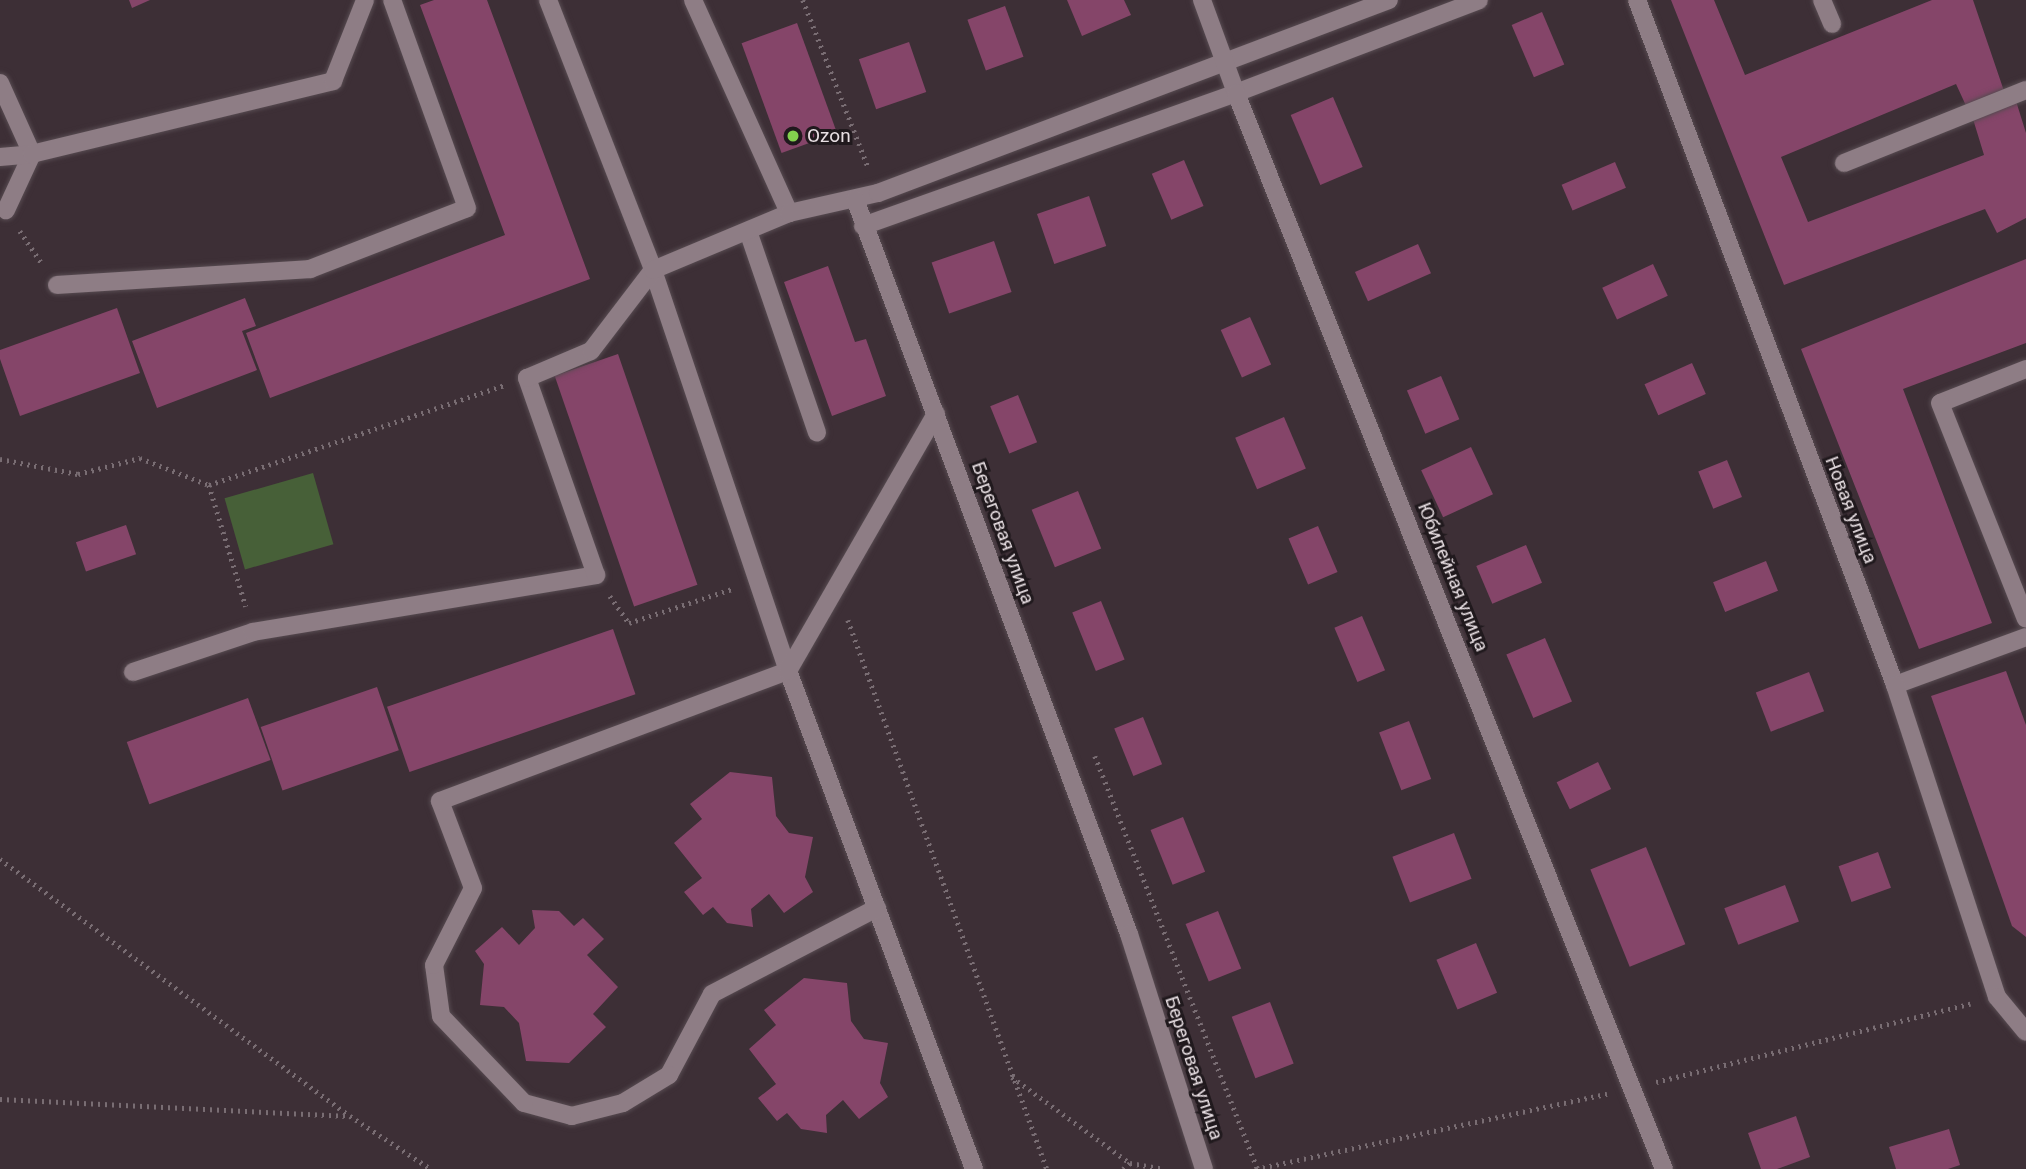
<!DOCTYPE html>
<meta charset="utf-8">
<style>
body{margin:0}
#map{position:relative;width:2026px;height:1169px;overflow:hidden;background:#3d2f36;font-family:Roboto,sans-serif}
div>[style]{position:absolute}
.green>*{inset:0;background:#476038;transform-origin:0 0}
.building>*{inset:0;background:#854569;transform-origin:0 0}
.path>*{height:4.5px;margin-top:-2.25px;transform-origin:0;background:repeating-linear-gradient(90deg,#796d73 0 2px,transparent 0 7px)}
.roads{filter:drop-shadow(0 0 2px #574b51) drop-shadow(0 0 2px #574b51)}
.lane>*{height:18px;margin:-9px;padding:0 9px;transform-origin:9px;border-radius:9px;background:#8e7d85}
.street>*{height:18px;margin:-9px;padding:0 9px;transform-origin:9px;border-radius:9px;background:#8e7d85}
.dots>*{width:19px;height:19px;translate:-50% -50%;box-sizing:border-box;border:4px solid #20191d;border-radius:50%}
span{translate:-50% -50%;white-space:nowrap;text-align:center;line-height:1.15;-webkit-text-stroke:6px #20191d;paint-order:stroke}
.poi-label{font-size:19px;color:#e8dfe3}
.left{translate:0 -50%;text-align:left}
.street-label{font-size:19px;color:#e8dfe3}
</style>
<div id="map">
<div class="green">
<div style="left:313px;top:473px;width:74px;height:92px;rotate:74deg"></div>
</div>
<div class="building">
<div style="clip-path:polygon(129px 0,150px 0,132px 8px)"></div>
<div style="clip-path:polygon(434px 0,487px 0,590px 279px,270px 398px,246px 333px,505px 235px,420px 5px)"></div>
<div style="clip-path:polygon(1067px 0,1124px 0,1131px 15px,1082px 36px)"></div>
<div style="clip-path:polygon(1671px 0,1714px 0,1745px 75px,1932px 0,1973px 0,2004px 91px,1968px 110px,1956px 84px,1781px 157px,1808px 222px,1984px 155px,1973px 119px,2016px 101px,2026px 133px,2026px 218px,1997px 233px,1985px 209px,1784px 285px)"></div>
<div style="left:1005px;top:6px;width:54px;height:40px;rotate:70deg"></div>
<div style="left:1542px;top:12px;width:57px;height:33px;rotate:67deg"></div>
<div style="left:797px;top:23px;width:117px;height:59px;rotate:70deg"></div>
<div style="left:909px;top:42px;width:53px;height:53px;rotate:71deg"></div>
<div style="left:1333px;top:97px;width:76px;height:46px;rotate:67deg"></div>
<div style="left:1184px;top:160px;width:50px;height:35px;rotate:67deg"></div>
<div style="left:1615px;top:162px;width:28px;height:58px;rotate:67deg"></div>
<div style="left:1089px;top:196px;width:53px;height:55px;rotate:71deg"></div>
<div style="left:994px;top:241px;width:54px;height:66px;rotate:71deg"></div>
<div style="left:1418px;top:244px;width:32px;height:69px;rotate:66deg"></div>
<div style="clip-path:polygon(2026px 259px,2026px 343px,1903px 389px,1992px 623px,1919px 649px,1801px 349px)"></div>
<div style="left:1653px;top:264px;width:35px;height:56px;rotate:65deg"></div>
<div style="clip-path:polygon(828px 266px,855px 342px,866px 339px,886px 396px,832px 416px,784px 282px)"></div>
<div style="clip-path:polygon(245px 298px,256px 326px,242px 331px,257px 370px,157px 408px,132px 341px)"></div>
<div style="clip-path:polygon(117px 308px,140px 373px,20px 416px,0 359px,0 350px)"></div>
<div style="left:1250px;top:317px;width:52px;height:32px;rotate:66deg"></div>
<div style="left:618px;top:354px;width:244px;height:67px;rotate:71deg"></div>
<div style="left:1692px;top:363px;width:34px;height:52px;rotate:66deg"></div>
<div style="left:1441px;top:376px;width:47px;height:37px;rotate:67deg"></div>
<div style="left:1018px;top:395px;width:51px;height:30px;rotate:68deg"></div>
<div style="left:1284px;top:417px;width:56px;height:53px;rotate:67deg"></div>
<div style="left:1471px;top:447px;width:52px;height:55px;rotate:65deg"></div>
<div style="left:1727px;top:460px;width:40px;height:31px;rotate:68deg"></div>
<div style="left:1078px;top:491px;width:62px;height:50px;rotate:68deg"></div>
<div style="left:126px;top:525px;width:31px;height:53px;rotate:71deg"></div>
<div style="left:1318px;top:526px;width:50px;height:32px;rotate:67deg"></div>
<div style="left:1526px;top:545px;width:41px;height:54px;rotate:67deg"></div>
<div style="left:1766px;top:561px;width:32px;height:57px;rotate:68deg"></div>
<div style="left:1101px;top:601px;width:63px;height:31px;rotate:68deg"></div>
<div style="left:1362px;top:616px;width:59px;height:30px;rotate:67deg"></div>
<div style="left:613px;top:629px;width:69px;height:239px;rotate:71deg"></div>
<div style="left:1545px;top:638px;width:69px;height:42px;rotate:67deg"></div>
<div style="clip-path:polygon(2006px 671px,2026px 725px,2026px 937px,2012px 926px,1931px 696px)"></div>
<div style="left:1809px;top:672px;width:42px;height:57px;rotate:69deg"></div>
<div style="left:377px;top:687px;width:67px;height:123px;rotate:71deg"></div>
<div style="left:248px;top:698px;width:66px;height:129px;rotate:70deg"></div>
<div style="left:1143px;top:717px;width:51px;height:31px;rotate:68deg"></div>
<div style="left:1409px;top:721px;width:62px;height:32px;rotate:69deg"></div>
<div style="left:1598px;top:762px;width:30px;height:46px;rotate:64deg"></div>
<div style="clip-path:polygon(730px 772px,772px 777px,776px 816px,789px 833px,813px 837px,805px 877px,813px 892px,784px 913px,769px 894px,751px 909px,753px 927px,727px 923px,713px 907px,703px 915px,684px 892px,702px 878px,674px 843px,702px 819px,690px 804px)"></div>
<div style="left:1183px;top:817px;width:59px;height:35px;rotate:68deg"></div>
<div style="left:1454px;top:833px;width:49px;height:66px;rotate:69deg"></div>
<div style="left:1646px;top:847px;width:105px;height:60px;rotate:68deg"></div>
<div style="left:1878px;top:852px;width:38px;height:42px;rotate:70deg"></div>
<div style="left:1785px;top:885px;width:39px;height:65px;rotate:69deg"></div>
<div style="clip-path:polygon(532px 910px,559px 911px,574px 926px,583px 918px,604px 939px,587px 955px,618px 987px,593px 1014px,606px 1027px,569px 1063px,526px 1061px,519px 1023px,504px 1007px,480px 1005px,484px 964px,475px 951px,502px 927px,519px 945px,535px 928px)"></div>
<div style="left:1218px;top:911px;width:62px;height:35px;rotate:68deg"></div>
<div style="left:1476px;top:943px;width:54px;height:43px;rotate:67deg"></div>
<div style="clip-path:polygon(804px 978px,847px 983px,851px 1021px,864px 1039px,888px 1043px,880px 1083px,888px 1097px,859px 1119px,843px 1100px,826px 1115px,827px 1133px,801px 1129px,787px 1113px,777px 1121px,758px 1098px,776px 1084px,749px 1049px,776px 1025px,764px 1010px)"></div>
<div style="left:1270px;top:1002px;width:66px;height:41px;rotate:69deg"></div>
<div style="clip-path:polygon(1796px 1116px,1810px 1157px,1777px 1169px,1761px 1169px,1748px 1133px)"></div>
<div style="clip-path:polygon(1949px 1129px,1960px 1165px,1948px 1169px,1896px 1169px,1889px 1147px)"></div>
</div>
<div class="path">
<div style="left:803px;top:0;width:179px;rotate:68.7deg"></div>
<div style="left:20px;top:231px;width:40px;rotate:56deg"></div>
<div style="left:0;top:459px;width:79px;rotate:10.9deg"></div>
<div style="left:78px;top:474px;width:64px;rotate:-14.5deg"></div>
<div style="left:140px;top:458px;width:74px;rotate:21.4deg"></div>
<div style="left:209px;top:485px;width:127px;rotate:73.1deg"></div>
<div style="left:209px;top:485px;width:311px;rotate:-18.7deg"></div>
<div style="left:610px;top:596px;width:33px;rotate:55deg"></div>
<div style="left:629px;top:623px;width:108px;rotate:-18.3deg"></div>
<div style="left:848px;top:620px;width:584px;rotate:70.08deg"></div>
<div style="left:1095px;top:756px;width:444px;rotate:68.5deg"></div>
<div style="left:0;top:859px;width:434px;rotate:36.3deg"></div>
<div style="left:350px;top:1116px;width:97px;rotate:33.2deg"></div>
<div style="left:1012px;top:1077px;width:146px;rotate:36.1deg"></div>
<div style="left:1656px;top:1082px;width:324px;rotate:-14deg"></div>
<div style="left:0;top:1099px;width:349px;rotate:2.8deg"></div>
<div style="left:1123px;top:1169px;width:9px;rotate:-41deg"></div>
<div style="left:1130px;top:1163px;width:35px;rotate:10deg"></div>
<div style="left:1256px;top:1169px;width:359px;rotate:-12.1deg"></div>
</div>
<div class="roads">
<div class="lane">
<div style="left:548px;top:0;width:290px;rotate:68.7deg"></div>
<div style="left:653px;top:270px;width:423px;rotate:71.4deg"></div>
<div style="left:788px;top:671px;width:532px;rotate:69.52deg"></div>
<div style="left:1822px;top:0;width:26px;rotate:67deg"></div>
<div style="left:0;top:83px;width:78px;rotate:65.7deg"></div>
<div style="left:32px;top:154px;width:62px;rotate:114.9deg"></div>
<div style="left:0;top:157px;width:32px;rotate:-5deg"></div>
<div style="left:32px;top:154px;width:310px;rotate:-13.6deg"></div>
<div style="left:333px;top:81px;width:87px;rotate:-68.4deg"></div>
<div style="left:1844px;top:163px;width:196px;rotate:-21.9deg"></div>
<div style="left:863px;top:226px;width:396px;rotate:-19.6deg"></div>
<div style="left:1236px;top:93px;width:260px;rotate:-20.9deg"></div>
<div style="left:748px;top:231px;width:213px;rotate:71.1deg"></div>
<div style="left:57px;top:285px;width:254px;rotate:-3.6deg"></div>
<div style="left:310px;top:269px;width:168px;rotate:-21.2deg"></div>
<div style="left:467px;top:208px;width:221px;rotate:-109.8deg"></div>
<div style="left:2026px;top:369px;width:92px;rotate:158.4deg"></div>
<div style="left:1940px;top:403px;width:232px;rotate:68.3deg"></div>
<div style="left:133px;top:672px;width:126px;rotate:-18.4deg"></div>
<div style="left:253px;top:632px;width:348px;rotate:-9.4deg"></div>
<div style="left:596px;top:575px;width:209px;rotate:-109.3deg"></div>
<div style="left:527px;top:378px;width:69px;rotate:-22.9deg"></div>
<div style="left:591px;top:351px;width:102px;rotate:-52.6deg"></div>
<div style="left:653px;top:270px;width:147px;rotate:-22.7deg"></div>
<div style="left:1895px;top:685px;width:140px;rotate:-20.1deg"></div>
<div style="left:877px;top:908px;width:186px;rotate:152.5deg"></div>
<div style="left:712px;top:994px;width:92px;rotate:118deg"></div>
<div style="left:669px;top:1075px;width:54px;rotate:148.7deg"></div>
<div style="left:623px;top:1103px;width:53px;rotate:165.7deg"></div>
<div style="left:572px;top:1116px;width:50px;rotate:-164.8deg"></div>
<div style="left:524px;top:1103px;width:120px;rotate:-133.7deg"></div>
<div style="left:441px;top:1016px;width:51px;rotate:-97.8deg"></div>
<div style="left:434px;top:965px;width:86px;rotate:-63.1deg"></div>
<div style="left:473px;top:888px;width:93px;rotate:-110.8deg"></div>
<div style="left:440px;top:801px;width:371px;rotate:-20.5deg"></div>
<div style="left:788px;top:671px;width:297px;rotate:-60.1deg"></div>
</div>
<div class="street">
<div style="left:693px;top:0;width:234px;rotate:65.7deg"></div>
<div style="left:789px;top:213px;width:91px;rotate:-12.7deg"></div>
<div style="left:878px;top:193px;width:546px;rotate:-20.69deg"></div>
<div style="left:1202px;top:0;width:99px;rotate:69.9deg"></div>
<div style="left:1236px;top:93px;width:1158px;rotate:68.31deg"></div>
<div style="left:1637px;top:0;width:732px;rotate:69.36deg"></div>
<div style="left:1895px;top:685px;width:328px;rotate:71.9deg"></div>
<div style="left:1997px;top:997px;width:45px;rotate:50.4deg"></div>
<div style="left:855px;top:199px;width:784px;rotate:69.56deg"></div>
<div style="left:1129px;top:934px;width:247px;rotate:72.3deg"></div>
</div>
</div>
<div class="dots">
<div style="left:793px;top:136px;background:#83d04e"></div>
</div>
<div class="poi-label">
<span class="left" style="left:807px;top:136px">Ozon</span>
</div>
<div class="street-label">
<span style="left:1851px;top:510px;rotate:69deg">Новая улица</span>
<span style="left:1003px;top:533px;rotate:70deg">Береговая улица</span>
<span style="left:1453px;top:577px;rotate:68deg">Юбилейная улица</span>
<span style="left:1194px;top:1068px;rotate:72deg">Береговая улица</span>
</div>
</div>
